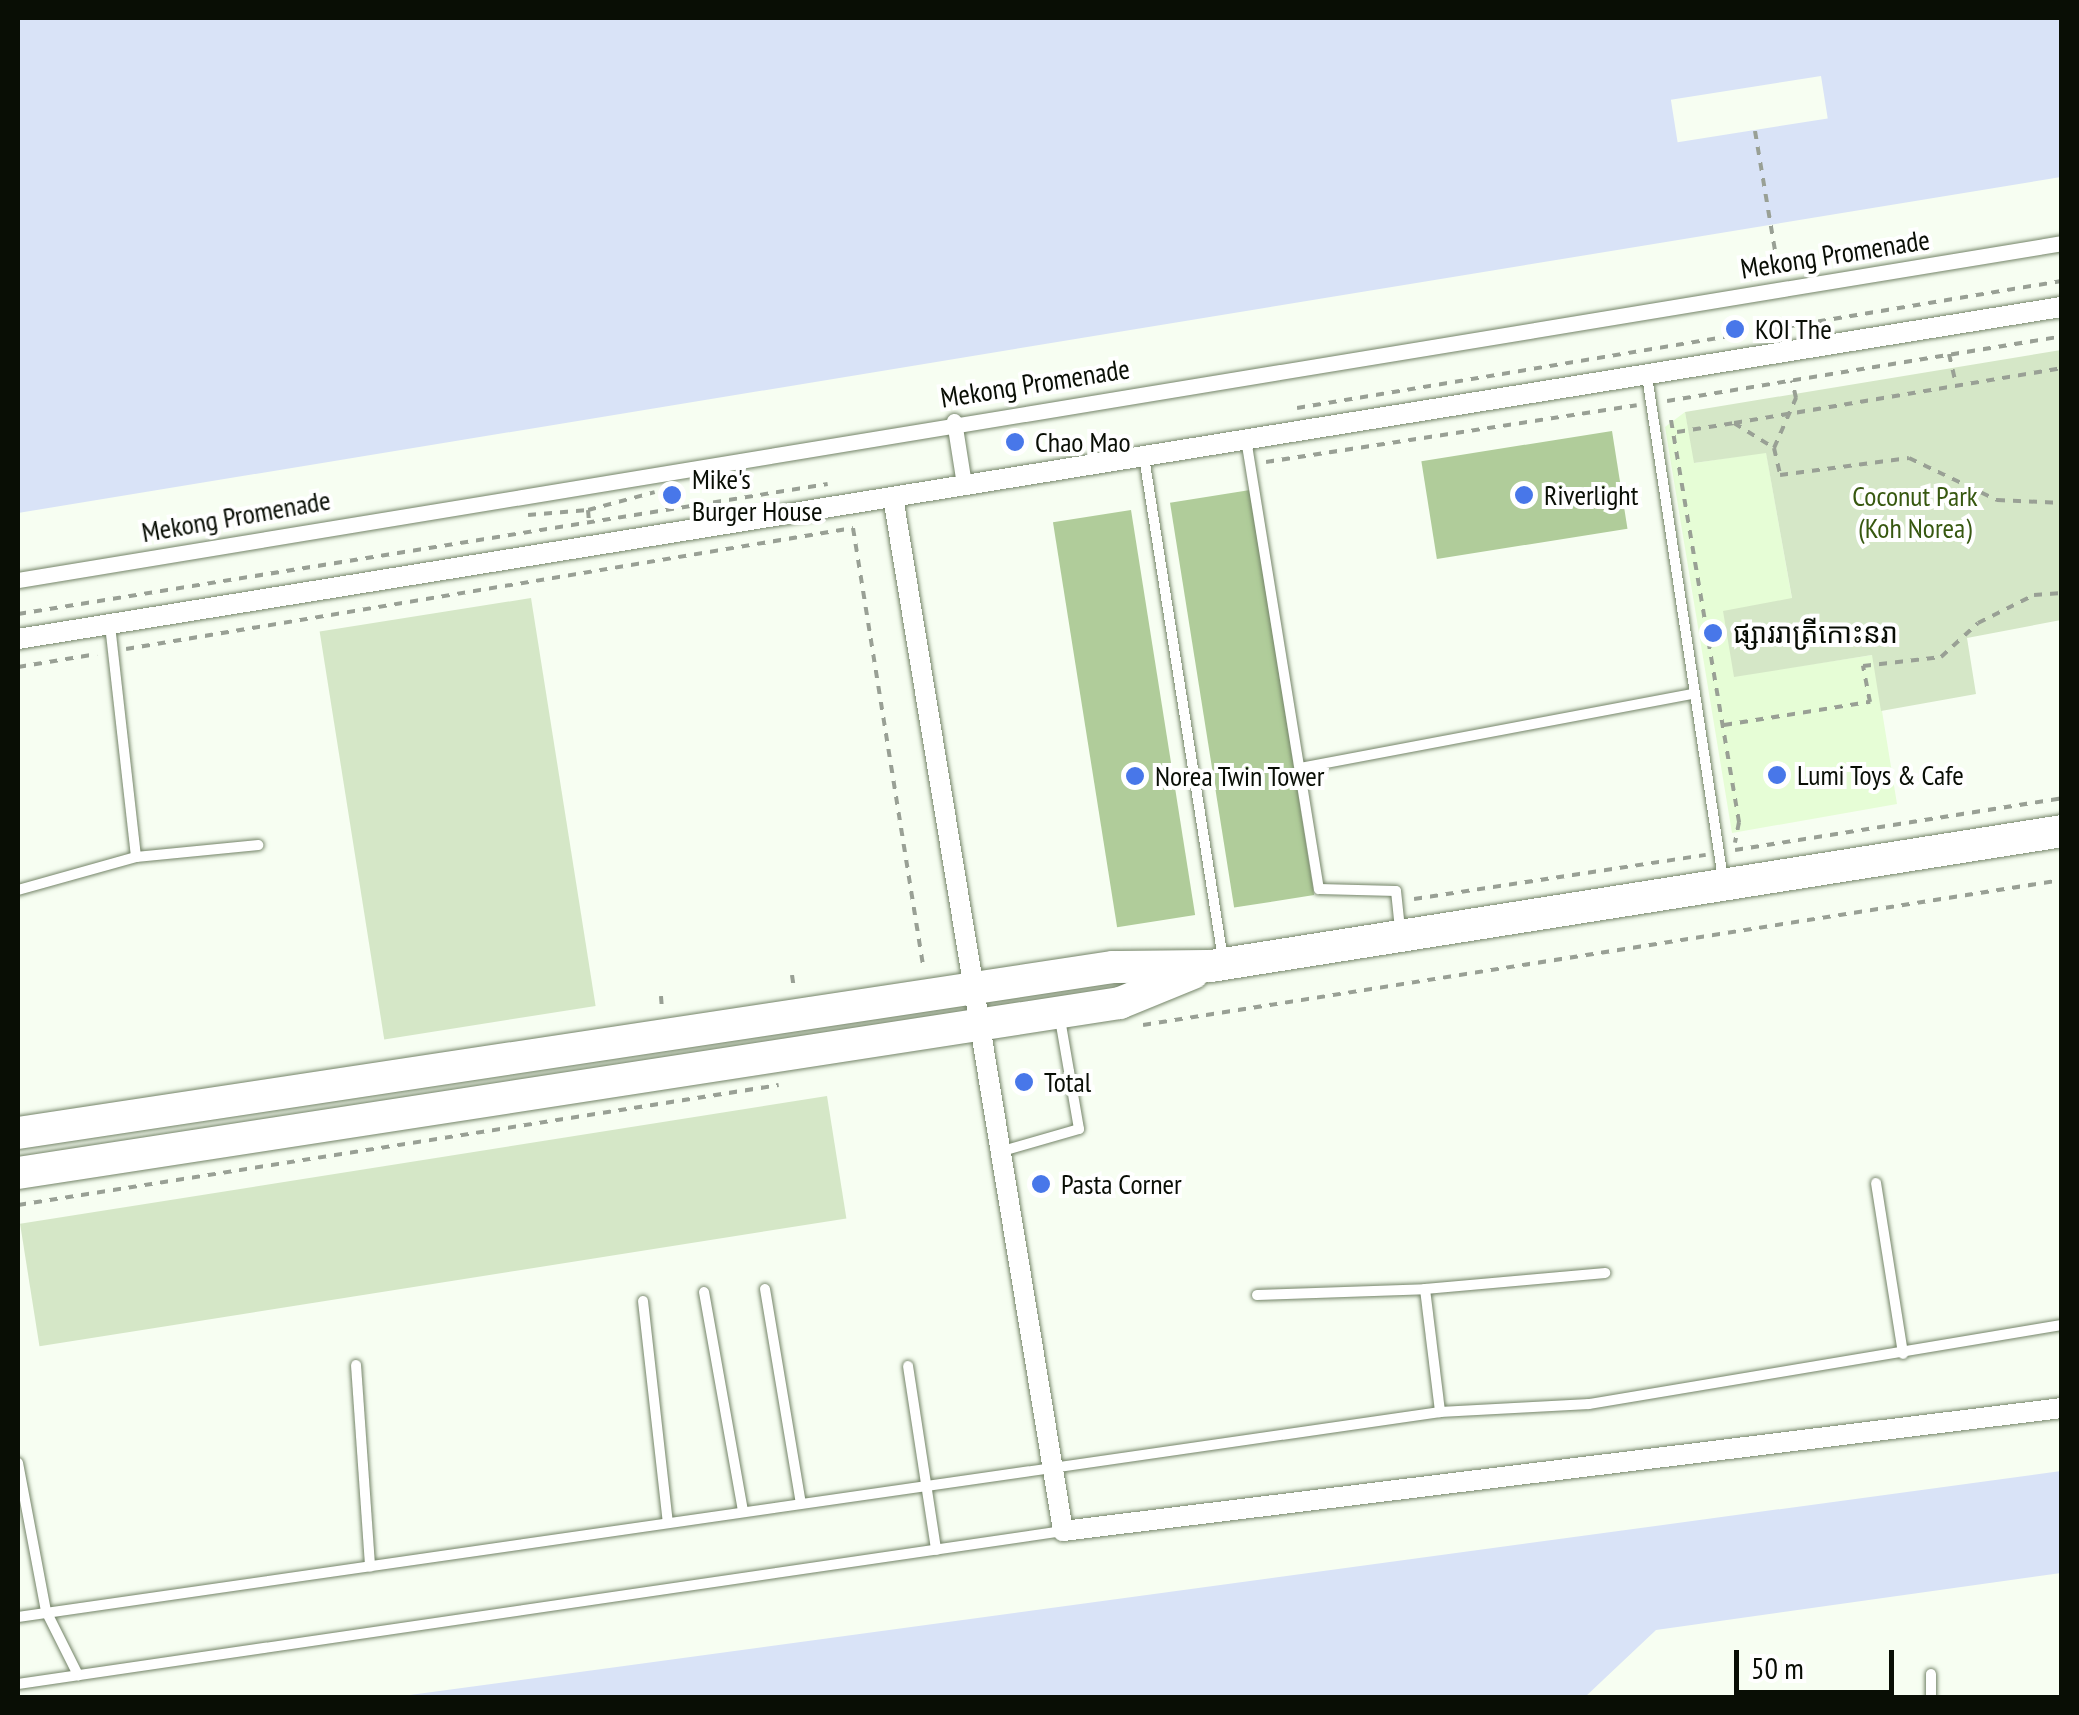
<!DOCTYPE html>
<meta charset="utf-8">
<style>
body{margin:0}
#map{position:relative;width:2079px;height:1715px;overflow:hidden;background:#f7fef2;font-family:"PT Sans Narrow","Noto Sans Khmer",sans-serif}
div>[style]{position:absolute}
.built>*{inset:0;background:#e6fdd6}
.green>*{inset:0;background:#d5e7c7;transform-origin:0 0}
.water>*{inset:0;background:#d9e3f7}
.pier>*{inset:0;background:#f7fef2;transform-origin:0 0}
.building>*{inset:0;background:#b0cc9a;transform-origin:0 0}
.path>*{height:4px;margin-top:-2px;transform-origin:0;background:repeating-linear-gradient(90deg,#99a095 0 8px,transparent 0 16px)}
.roads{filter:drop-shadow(0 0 2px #748468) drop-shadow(0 0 2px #748468)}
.service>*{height:10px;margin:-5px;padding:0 5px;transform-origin:5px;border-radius:5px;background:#fff}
.pedestrian>*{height:15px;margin:-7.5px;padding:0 7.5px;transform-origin:7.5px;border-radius:7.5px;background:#fff}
.minor>*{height:20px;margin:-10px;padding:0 10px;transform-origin:10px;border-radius:10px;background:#fff}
.primary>*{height:32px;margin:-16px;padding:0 16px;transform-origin:16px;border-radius:16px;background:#fff}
.dots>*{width:28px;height:28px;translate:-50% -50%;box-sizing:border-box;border:5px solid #fff;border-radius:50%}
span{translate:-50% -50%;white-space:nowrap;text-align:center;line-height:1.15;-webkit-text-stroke:8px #fff;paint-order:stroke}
.street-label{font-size:28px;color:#090e05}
.poi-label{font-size:28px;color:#090e05}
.left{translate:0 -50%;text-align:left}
.park-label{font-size:28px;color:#375810}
.frame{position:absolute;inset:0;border:20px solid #090e05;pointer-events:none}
.scale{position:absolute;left:1734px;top:1650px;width:160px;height:45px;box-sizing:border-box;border:5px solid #090e05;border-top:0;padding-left:12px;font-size:30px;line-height:35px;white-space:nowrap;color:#090e05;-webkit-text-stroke:8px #fff;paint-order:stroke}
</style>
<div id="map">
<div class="built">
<div style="clip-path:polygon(1685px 412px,1695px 463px,1766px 452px,1792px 599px,1734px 676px,1873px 655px,1897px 804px,1732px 833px,1665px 427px)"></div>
</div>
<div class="green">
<div style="clip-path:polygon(2061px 350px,2061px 620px,1967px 638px,1976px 694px,1881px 711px,1872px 655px,1734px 677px,1723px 611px,1792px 598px,1766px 453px,1694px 463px,1685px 412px)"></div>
<div style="left:531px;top:598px;width:413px;height:214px;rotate:81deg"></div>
<div style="left:827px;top:1096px;width:124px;height:817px;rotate:81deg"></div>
</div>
<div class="water">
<div style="clip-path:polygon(18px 18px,2061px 18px,2061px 177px,18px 513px)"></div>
<div style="clip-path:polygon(2061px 1471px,2061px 1573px,1656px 1630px,1585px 1697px,395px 1697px)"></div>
</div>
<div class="pier">
<div style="left:1821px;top:76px;width:43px;height:152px;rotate:81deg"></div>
</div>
<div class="building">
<div style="left:1612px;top:431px;width:99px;height:193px;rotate:81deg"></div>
<div style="left:1250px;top:490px;width:410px;height:81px;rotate:81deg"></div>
<div style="left:1131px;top:510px;width:410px;height:79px;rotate:81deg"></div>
</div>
<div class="path">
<div style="left:1755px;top:131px;width:145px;rotate:80.5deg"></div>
<div style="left:1949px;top:354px;width:28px;rotate:77deg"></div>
<div style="left:1667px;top:401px;width:400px;rotate:-9.3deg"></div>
<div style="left:1297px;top:408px;width:775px;rotate:-9.43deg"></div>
<div style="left:1671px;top:420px;width:408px;rotate:80.4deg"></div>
<div style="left:1739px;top:822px;width:21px;rotate:101deg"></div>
<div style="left:1734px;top:423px;width:333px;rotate:-9.5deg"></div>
<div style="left:1677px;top:432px;width:58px;rotate:-9deg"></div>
<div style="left:1734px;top:423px;width:47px;rotate:32deg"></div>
<div style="left:1774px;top:448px;width:28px;rotate:77deg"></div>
<div style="left:1780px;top:475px;width:130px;rotate:-7.5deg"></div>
<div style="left:1909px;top:458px;width:98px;rotate:25.5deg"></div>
<div style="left:1997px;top:500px;width:65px;rotate:2.6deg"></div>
<div style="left:1774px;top:448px;width:55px;rotate:-66.3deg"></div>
<div style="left:1796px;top:398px;width:18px;rotate:-103deg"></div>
<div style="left:1266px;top:462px;width:375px;rotate:-8.7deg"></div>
<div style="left:588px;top:510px;width:69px;rotate:-15deg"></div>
<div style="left:528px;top:515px;width:60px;rotate:-4.8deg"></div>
<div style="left:588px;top:510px;width:11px;rotate:85deg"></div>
<div style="left:18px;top:614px;width:820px;rotate:-9.12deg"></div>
<div style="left:126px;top:649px;width:737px;rotate:-9.45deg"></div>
<div style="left:853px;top:528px;width:445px;rotate:80.9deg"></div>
<div style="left:18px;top:667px;width:80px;rotate:-9.3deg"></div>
<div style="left:1724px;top:725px;width:148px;rotate:-9deg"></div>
<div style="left:1870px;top:702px;width:37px;rotate:-101deg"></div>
<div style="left:1863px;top:666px;width:79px;rotate:-6.6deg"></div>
<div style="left:1941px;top:657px;width:50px;rotate:-42.6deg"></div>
<div style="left:1978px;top:623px;width:63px;rotate:-26.6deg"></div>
<div style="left:2034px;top:595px;width:28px;rotate:-4deg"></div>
<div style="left:1735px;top:850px;width:331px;rotate:-9deg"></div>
<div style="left:1414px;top:899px;width:295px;rotate:-8.6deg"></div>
<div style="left:792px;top:975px;width:15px;rotate:82deg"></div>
<div style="left:661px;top:996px;width:13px;rotate:86deg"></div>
<div style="left:1143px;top:1025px;width:930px;rotate:-8.97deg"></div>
<div style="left:18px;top:1205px;width:770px;rotate:-8.96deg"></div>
</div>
<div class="roads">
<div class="service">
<div style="left:1647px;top:376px;width:509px;rotate:81.41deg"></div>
<div style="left:1246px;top:439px;width:456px;rotate:80.8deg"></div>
<div style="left:1319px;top:889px;width:77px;rotate:1.5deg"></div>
<div style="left:1396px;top:891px;width:39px;rotate:84deg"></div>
<div style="left:1144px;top:457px;width:508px;rotate:81.06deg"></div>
<div style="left:110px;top:625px;width:233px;rotate:83.6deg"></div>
<div style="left:1300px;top:768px;width:400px;rotate:-10.7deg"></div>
<div style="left:18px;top:890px;width:123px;rotate:-15.6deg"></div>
<div style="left:136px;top:857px;width:123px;rotate:-5.6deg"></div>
<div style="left:1006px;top:1150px;width:76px;rotate:-16deg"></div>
<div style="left:1079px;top:1129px;width:112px;rotate:-99.8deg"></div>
<div style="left:1876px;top:1183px;width:173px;rotate:81deg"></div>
<div style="left:765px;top:1289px;width:217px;rotate:80.5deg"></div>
<div style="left:1425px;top:1289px;width:181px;rotate:-5.1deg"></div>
<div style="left:704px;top:1292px;width:223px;rotate:79.9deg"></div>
<div style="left:1257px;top:1295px;width:168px;rotate:-2deg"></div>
<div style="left:1425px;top:1289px;width:124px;rotate:83deg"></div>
<div style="left:643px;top:1301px;width:223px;rotate:83.6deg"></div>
<div style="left:356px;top:1365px;width:202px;rotate:86deg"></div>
<div style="left:908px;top:1366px;width:186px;rotate:81.3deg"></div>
<div style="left:18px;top:1463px;width:151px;rotate:79.3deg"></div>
<div style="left:46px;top:1611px;width:72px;rotate:63.4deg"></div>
<div style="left:18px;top:1617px;width:1437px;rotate:-8.2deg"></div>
<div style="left:1440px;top:1412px;width:149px;rotate:-3.1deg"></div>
<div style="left:1589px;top:1404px;width:480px;rotate:-9.5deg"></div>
<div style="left:18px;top:1684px;width:1056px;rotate:-8.33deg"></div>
<div style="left:1931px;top:1698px;width:24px;rotate:-90deg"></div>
</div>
<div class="pedestrian">
<div style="left:954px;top:421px;width:64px;rotate:81deg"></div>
<div style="left:18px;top:580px;width:2072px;rotate:-9.36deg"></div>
</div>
<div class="minor">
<div style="left:893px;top:497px;width:1048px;rotate:80.66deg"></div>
<div style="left:1063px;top:1531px;width:1007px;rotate:-7.02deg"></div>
<div style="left:18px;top:639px;width:2071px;rotate:-9.23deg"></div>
</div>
<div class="primary">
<div style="left:18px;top:1133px;width:1108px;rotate:-8.62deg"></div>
<div style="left:1113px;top:967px;width:98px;rotate:-0.6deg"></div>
<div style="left:1211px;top:966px;width:862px;rotate:-9.01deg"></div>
<div style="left:18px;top:1173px;width:1115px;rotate:-8.77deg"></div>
<div style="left:1120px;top:1003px;width:79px;rotate:-22.3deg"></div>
</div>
</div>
<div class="dots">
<div style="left:1735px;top:329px;background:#4877e9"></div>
<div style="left:1015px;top:442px;background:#4877e9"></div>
<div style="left:672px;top:495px;background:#4877e9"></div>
<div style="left:1524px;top:495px;background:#4877e9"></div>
<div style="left:1713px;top:633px;background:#4877e9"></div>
<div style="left:1777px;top:775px;background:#4877e9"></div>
<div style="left:1135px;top:776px;background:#4877e9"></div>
<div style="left:1024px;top:1082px;background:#4877e9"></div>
<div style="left:1041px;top:1184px;background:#4877e9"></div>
</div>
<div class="street-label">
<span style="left:1835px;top:254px;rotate:-9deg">Mekong Promenade</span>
<span style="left:1035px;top:383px;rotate:-9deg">Mekong Promenade</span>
<span style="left:236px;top:516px;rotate:-10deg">Mekong Promenade</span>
</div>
<div class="poi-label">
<span class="left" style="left:1755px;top:329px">KOI The</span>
<span class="left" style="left:1035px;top:442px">Chao Mao</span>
<span class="left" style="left:692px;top:495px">Mike's<br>Burger House</span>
<span class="left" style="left:1544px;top:495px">Riverlight</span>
<span class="left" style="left:1733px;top:633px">ផ្សាររាត្រីកោះនរា</span>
<span class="left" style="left:1797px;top:775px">Lumi Toys &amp; Cafe</span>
<span class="left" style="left:1155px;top:776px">Norea Twin Tower</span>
<span class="left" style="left:1044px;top:1082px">Total</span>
<span class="left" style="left:1061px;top:1184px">Pasta Corner</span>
</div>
<div class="park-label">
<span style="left:1915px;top:512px">Coconut Park<br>(Koh Norea)</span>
</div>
<div class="frame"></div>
<div class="scale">50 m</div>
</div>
